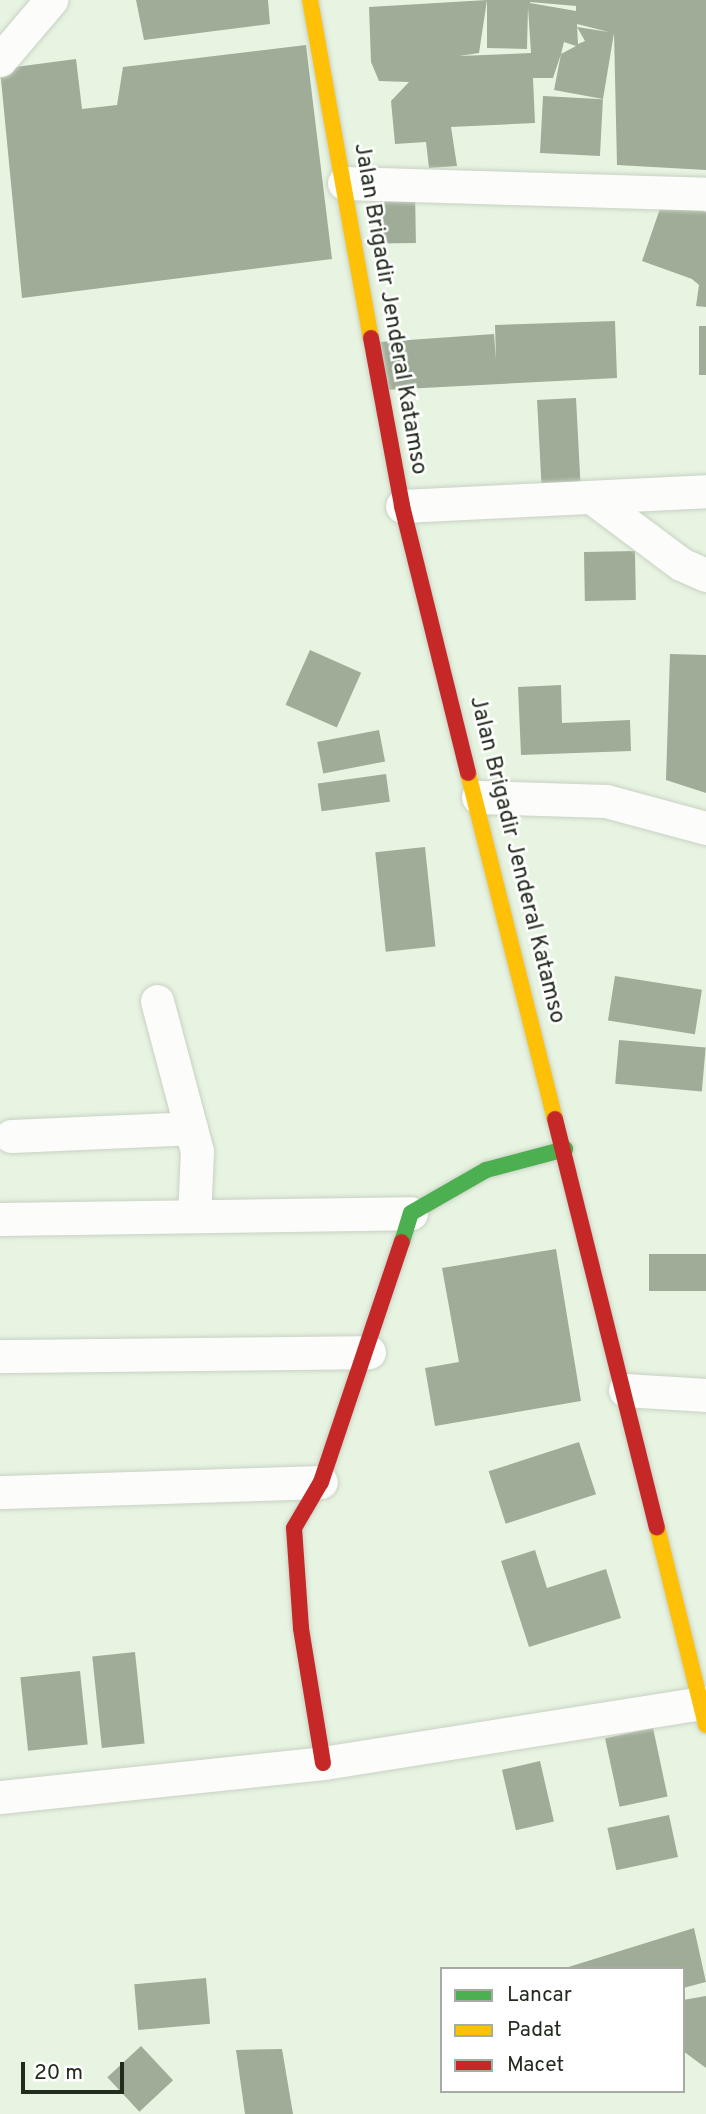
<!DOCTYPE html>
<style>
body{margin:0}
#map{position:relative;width:706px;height:2114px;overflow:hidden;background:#e8f4e2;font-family:Overpass,sans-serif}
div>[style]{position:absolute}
.building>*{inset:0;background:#9fac97;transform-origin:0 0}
.roads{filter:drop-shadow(0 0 2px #c8d1c3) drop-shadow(0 0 2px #c8d1c3)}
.street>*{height:33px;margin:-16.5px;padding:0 16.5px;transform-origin:16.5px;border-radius:16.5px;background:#fcfdfb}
.fast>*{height:16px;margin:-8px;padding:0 8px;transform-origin:8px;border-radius:8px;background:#4caf50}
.slow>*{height:16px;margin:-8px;padding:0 8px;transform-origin:8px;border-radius:8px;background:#ffc107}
.jam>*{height:16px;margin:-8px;padding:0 8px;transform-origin:8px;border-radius:8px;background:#c62828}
span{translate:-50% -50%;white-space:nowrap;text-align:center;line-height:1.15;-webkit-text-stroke:5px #fff;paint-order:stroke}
.street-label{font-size:23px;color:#232b1f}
.legend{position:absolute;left:440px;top:1967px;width:245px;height:126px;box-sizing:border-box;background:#fff;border:2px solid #a7aaa5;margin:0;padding:9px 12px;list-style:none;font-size:21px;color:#232b1f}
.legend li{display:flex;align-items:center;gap:14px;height:35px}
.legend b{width:35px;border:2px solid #a7aaa5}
.scale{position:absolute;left:21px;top:2062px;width:103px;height:32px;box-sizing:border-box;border:4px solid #232b1f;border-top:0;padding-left:9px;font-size:21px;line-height:24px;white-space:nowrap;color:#232b1f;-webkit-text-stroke:5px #fff;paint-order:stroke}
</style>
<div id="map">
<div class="building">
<div style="clip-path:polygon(136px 0,268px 0,270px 24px,144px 40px)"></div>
<div style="clip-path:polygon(evenodd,487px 0,479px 53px,459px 56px,531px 53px,528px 7px,527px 49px,487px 48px,487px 0,706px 0,706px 170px,617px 165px,614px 33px,603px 99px,554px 90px,561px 54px,553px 78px,533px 78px,535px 123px,451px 127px,457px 166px,429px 168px,426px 142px,395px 144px,391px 101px,409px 82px,379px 81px,371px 62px,369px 7px,487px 0,530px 2px,576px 6px,576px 11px,530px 3px,530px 2px,487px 0,577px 24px,609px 32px,577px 27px,585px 41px,578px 44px,577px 24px,487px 0,564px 42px,576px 46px,561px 54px,564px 42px)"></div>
<div style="clip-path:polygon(306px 45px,332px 259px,22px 298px,0 69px,76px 59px,82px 109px,117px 105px,123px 67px)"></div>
<div style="left:543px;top:96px;width:60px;height:57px;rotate:3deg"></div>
<div style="left:415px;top:190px;width:53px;height:35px;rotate:89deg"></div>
<div style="clip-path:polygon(664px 197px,706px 212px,706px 307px,696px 306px,699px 285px,692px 279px,642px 261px)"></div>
<div style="clip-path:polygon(615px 321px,617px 378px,384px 390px,380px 342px,494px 334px,496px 360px,495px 325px)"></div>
<div style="left:699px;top:326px;width:7px;height:49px"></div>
<div style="left:576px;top:398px;width:85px;height:39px;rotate:87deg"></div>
<div style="left:635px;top:551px;width:49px;height:51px;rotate:89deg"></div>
<div style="left:310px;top:650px;width:56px;height:60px;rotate:24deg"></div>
<div style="clip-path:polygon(670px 654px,706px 655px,706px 793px,666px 780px)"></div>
<div style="clip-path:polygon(561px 685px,562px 723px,630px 720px,631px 751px,521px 755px,518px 687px)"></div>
<div style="left:379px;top:730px;width:32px;height:63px;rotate:79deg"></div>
<div style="left:386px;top:774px;width:28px;height:69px;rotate:82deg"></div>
<div style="left:425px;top:847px;width:100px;height:50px;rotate:84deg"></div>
<div style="left:615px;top:976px;width:88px;height:45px;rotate:9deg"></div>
<div style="left:619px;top:1040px;width:87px;height:44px;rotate:5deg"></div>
<div style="clip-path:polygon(556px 1249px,581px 1401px,435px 1426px,425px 1368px,459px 1362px,442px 1268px)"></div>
<div style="left:706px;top:1254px;width:37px;height:57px;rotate:90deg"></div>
<div style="left:579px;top:1442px;width:55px;height:95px;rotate:72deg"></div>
<div style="clip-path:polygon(535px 1550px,547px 1588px,606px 1569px,621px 1618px,529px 1647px,501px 1561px)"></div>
<div style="left:135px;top:1652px;width:92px;height:43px;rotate:84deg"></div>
<div style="left:80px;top:1671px;width:74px;height:60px;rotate:84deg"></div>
<div style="left:653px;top:1728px;width:70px;height:49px;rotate:78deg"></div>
<div style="left:540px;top:1761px;width:62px;height:39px;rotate:77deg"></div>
<div style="left:669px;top:1815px;width:43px;height:63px;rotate:78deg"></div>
<div style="clip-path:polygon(694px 1928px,706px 1982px,683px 1988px,683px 1969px,562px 1969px)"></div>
<div style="left:206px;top:1978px;width:46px;height:72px;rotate:85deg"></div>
<div style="clip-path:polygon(706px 1996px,706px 2068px,683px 2051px,683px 2000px)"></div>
<div style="left:141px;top:2046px;width:47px;height:46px;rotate:47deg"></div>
<div style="clip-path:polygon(282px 2049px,293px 2114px,245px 2114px,236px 2050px)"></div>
</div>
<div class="roads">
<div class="street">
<div style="left:0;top:60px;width:79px;rotate:-49.6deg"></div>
<div style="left:344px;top:183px;width:362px;rotate:1.7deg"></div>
<div style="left:594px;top:499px;width:109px;rotate:36.8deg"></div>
<div style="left:681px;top:564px;width:27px;rotate:24deg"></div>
<div style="left:402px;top:506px;width:304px;rotate:-2.8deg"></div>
<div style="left:478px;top:797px;width:128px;rotate:1.8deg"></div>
<div style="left:606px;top:801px;width:104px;rotate:15.1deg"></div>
<div style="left:157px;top:1001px;width:155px;rotate:75.1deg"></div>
<div style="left:197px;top:1151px;width:65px;rotate:92.6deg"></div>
<div style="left:11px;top:1136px;width:180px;rotate:-2.5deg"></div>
<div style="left:0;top:1219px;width:411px;rotate:-0.8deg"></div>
<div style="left:0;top:1356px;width:369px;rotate:-0.6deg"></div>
<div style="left:625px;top:1390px;width:81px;rotate:3.5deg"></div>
<div style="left:0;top:1492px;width:321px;rotate:-1.8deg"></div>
<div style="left:0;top:1797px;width:325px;rotate:-6deg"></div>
<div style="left:323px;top:1763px;width:388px;rotate:-9deg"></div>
</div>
<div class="fast">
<div style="left:402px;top:1242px;width:30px;rotate:-73deg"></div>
<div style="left:411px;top:1213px;width:86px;rotate:-29.8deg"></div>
<div style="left:486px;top:1170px;width:82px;rotate:-14.9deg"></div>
</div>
<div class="slow">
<div style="left:310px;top:0;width:343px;rotate:79.8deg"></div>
<div style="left:468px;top:773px;width:357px;rotate:75.9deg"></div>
<div style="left:657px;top:1527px;width:204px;rotate:76.1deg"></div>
</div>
<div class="jam">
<div style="left:371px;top:338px;width:171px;rotate:79.5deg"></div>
<div style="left:402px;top:506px;width:275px;rotate:76.1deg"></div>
<div style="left:555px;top:1119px;width:421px;rotate:76deg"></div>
<div style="left:323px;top:1763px;width:137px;rotate:-99.3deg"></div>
<div style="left:301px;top:1628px;width:100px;rotate:-94deg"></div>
<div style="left:294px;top:1528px;width:53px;rotate:-59.6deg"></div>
<div style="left:321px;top:1482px;width:253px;rotate:-71.4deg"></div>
</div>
</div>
<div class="street-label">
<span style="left:389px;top:309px;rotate:80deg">Jalan Brigadir Jenderal Katamso</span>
<span style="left:516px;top:860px;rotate:76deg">Jalan Brigadir Jenderal Katamso</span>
</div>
<ul class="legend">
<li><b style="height:9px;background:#4caf50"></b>Lancar</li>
<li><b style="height:9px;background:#ffc107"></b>Padat</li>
<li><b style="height:9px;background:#c62828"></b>Macet</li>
</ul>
<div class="scale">20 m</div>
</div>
